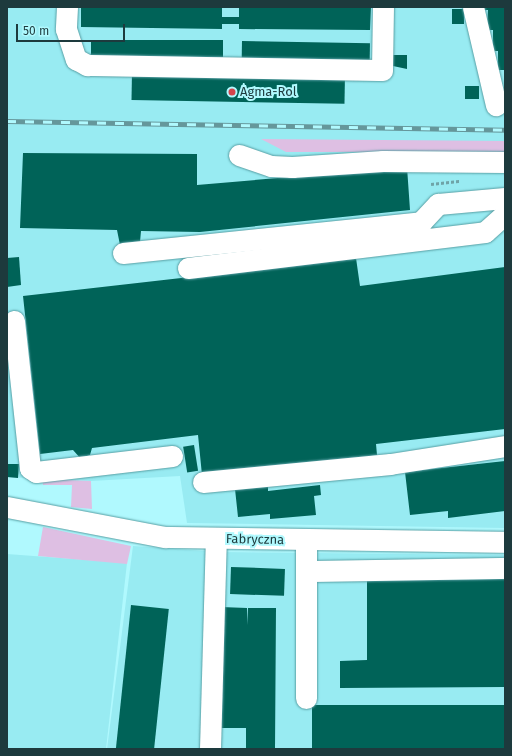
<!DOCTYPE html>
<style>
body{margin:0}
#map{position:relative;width:512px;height:756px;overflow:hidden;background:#b0f9fe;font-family:"Fira Sans",sans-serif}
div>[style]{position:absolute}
.built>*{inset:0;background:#98ebf2}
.green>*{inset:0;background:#debfe3}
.building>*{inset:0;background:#006358;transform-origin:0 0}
.path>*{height:2.5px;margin-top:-1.25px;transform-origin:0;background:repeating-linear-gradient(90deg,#6fa4a8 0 3px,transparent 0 5px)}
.roads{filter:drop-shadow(0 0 1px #579ea3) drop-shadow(0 0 1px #579ea3)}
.minor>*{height:21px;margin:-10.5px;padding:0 10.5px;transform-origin:10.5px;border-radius:10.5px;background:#fff}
.rail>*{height:4.5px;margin-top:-2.25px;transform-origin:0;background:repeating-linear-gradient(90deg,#b0f9fe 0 9px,#65979b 0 18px);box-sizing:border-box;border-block:1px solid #65979b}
.dots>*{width:11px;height:11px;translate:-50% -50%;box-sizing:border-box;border:2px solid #b0f9fe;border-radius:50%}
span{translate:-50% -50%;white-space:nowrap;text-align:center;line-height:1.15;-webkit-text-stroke:4px #b0f9fe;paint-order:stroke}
.poi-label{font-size:13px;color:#1d3a3d}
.left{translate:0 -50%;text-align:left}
.street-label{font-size:13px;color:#1d3a3d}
.frame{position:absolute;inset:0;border:8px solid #1d3a3d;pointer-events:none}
.scale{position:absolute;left:16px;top:24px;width:109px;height:18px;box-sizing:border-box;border:2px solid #1d3a3d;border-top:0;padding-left:5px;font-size:12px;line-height:14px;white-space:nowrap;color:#1d3a3d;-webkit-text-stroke:3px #b0f9fe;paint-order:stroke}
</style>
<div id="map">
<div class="built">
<div style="clip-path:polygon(7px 7px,505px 7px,505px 145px,287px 152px,355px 152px,505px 160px,505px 528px,187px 523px,180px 476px,91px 481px,7px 477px)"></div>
<div style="clip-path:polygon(133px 546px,218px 552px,505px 555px,505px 749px,107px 749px)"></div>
<div style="clip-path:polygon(7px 554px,127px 563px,106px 749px,7px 749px)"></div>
</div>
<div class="green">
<div style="clip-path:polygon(261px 139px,505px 141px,505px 160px,355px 152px,286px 152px)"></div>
<div style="clip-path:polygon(42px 479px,91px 481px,92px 509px,71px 507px,72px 485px,43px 485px)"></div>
<div style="clip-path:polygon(43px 527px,131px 546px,127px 564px,38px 556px)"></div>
</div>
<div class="building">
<div style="clip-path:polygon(81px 7px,222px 7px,222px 17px,239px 17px,239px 7px,371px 7px,370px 30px,239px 29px,239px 24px,222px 24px,222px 29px,81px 27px)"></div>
<div style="clip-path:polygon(480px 7px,505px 7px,505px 92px,504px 70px,498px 70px,498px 51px,493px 51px,493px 30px,487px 30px,488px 10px,480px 10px)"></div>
<div style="left:452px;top:9px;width:12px;height:15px"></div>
<div style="left:91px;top:40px;width:132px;height:17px"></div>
<div style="left:242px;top:41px;width:128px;height:17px;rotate:1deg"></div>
<div style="clip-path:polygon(393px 55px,407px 55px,407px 69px,393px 66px)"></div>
<div style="left:132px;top:72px;width:213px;height:28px;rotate:1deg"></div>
<div style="left:465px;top:86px;width:14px;height:13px"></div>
<div style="clip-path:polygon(23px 153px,197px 154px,197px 185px,407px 167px,410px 210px,200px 232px,141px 231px,140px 242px,120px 245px,117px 230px,20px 228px)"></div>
<div style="clip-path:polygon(19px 257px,21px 285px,7px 287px,7px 258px)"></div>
<div style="clip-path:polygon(356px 258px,360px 286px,505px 267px,505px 429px,376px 444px,377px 455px,335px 462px,202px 475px,198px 435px,92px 448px,90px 455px,81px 459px,73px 450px,40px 454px,23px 296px)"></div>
<div style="left:194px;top:445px;width:26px;height:11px;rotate:81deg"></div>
<div style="clip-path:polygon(505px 461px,505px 511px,448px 518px,448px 511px,410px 515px,405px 472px)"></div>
<div style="clip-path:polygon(7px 464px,19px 464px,18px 478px,7px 477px)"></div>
<div style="clip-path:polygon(268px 485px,268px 491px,320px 485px,321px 495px,314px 496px,316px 515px,270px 519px,270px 514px,238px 517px,235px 489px)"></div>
<div style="left:231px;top:567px;width:54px;height:27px;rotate:2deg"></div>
<div style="clip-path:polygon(505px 579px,505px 687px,340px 688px,340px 661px,367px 660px,367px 580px)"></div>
<div style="left:131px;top:605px;width:38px;height:145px;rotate:6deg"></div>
<div style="clip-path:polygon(221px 607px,247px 608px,247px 625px,248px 608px,276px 608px,275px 749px,246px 749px,246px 728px,220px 728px)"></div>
<div style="left:505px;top:705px;width:44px;height:193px;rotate:90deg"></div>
</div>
<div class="path">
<div style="left:431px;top:184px;width:30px;rotate:-6deg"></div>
</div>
<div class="roads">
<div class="minor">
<div style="left:67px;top:7px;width:22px;rotate:93deg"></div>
<div style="left:66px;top:29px;width:32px;rotate:72deg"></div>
<div style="left:76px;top:59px;width:13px;rotate:29deg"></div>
<div style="left:87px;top:65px;width:295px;rotate:1deg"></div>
<div style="left:382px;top:70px;width:63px;rotate:-89.1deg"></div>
<div style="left:473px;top:7px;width:101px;rotate:76.8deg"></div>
<div style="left:239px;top:155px;width:34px;rotate:19deg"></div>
<div style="left:271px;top:166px;width:21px;rotate:3deg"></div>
<div style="left:292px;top:167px;width:91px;rotate:-3.8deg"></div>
<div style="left:383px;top:161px;width:122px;rotate:0.5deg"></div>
<div style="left:123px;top:253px;width:300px;rotate:-5.9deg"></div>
<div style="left:421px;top:222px;width:25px;rotate:-47deg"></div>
<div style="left:438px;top:204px;width:67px;rotate:-5.1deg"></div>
<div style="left:188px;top:268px;width:299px;rotate:-6.9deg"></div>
<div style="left:485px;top:232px;width:27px;rotate:-42deg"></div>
<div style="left:14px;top:321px;width:148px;rotate:83.8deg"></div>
<div style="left:30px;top:468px;width:7px;rotate:34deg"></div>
<div style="left:36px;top:472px;width:137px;rotate:-6.7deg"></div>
<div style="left:203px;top:482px;width:188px;rotate:-5.5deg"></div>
<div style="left:390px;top:464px;width:116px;rotate:-8.9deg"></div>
<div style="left:7px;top:507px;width:161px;rotate:10.8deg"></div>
<div style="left:165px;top:537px;width:340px;rotate:0.8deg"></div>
<div style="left:306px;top:541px;width:157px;rotate:90deg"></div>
<div style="left:307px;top:571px;width:198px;rotate:-0.9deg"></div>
<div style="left:210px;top:749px;width:209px;rotate:-88.4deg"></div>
</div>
</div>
<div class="rail">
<div style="left:7px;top:121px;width:498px;rotate:1deg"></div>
</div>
<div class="dots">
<div style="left:232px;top:92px;background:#d5454c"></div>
</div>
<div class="poi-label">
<span class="left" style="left:240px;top:92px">Agma-Rol</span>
</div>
<div class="street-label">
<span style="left:255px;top:540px;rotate:1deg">Fabryczna</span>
</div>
<div class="frame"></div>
<div class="scale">50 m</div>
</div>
